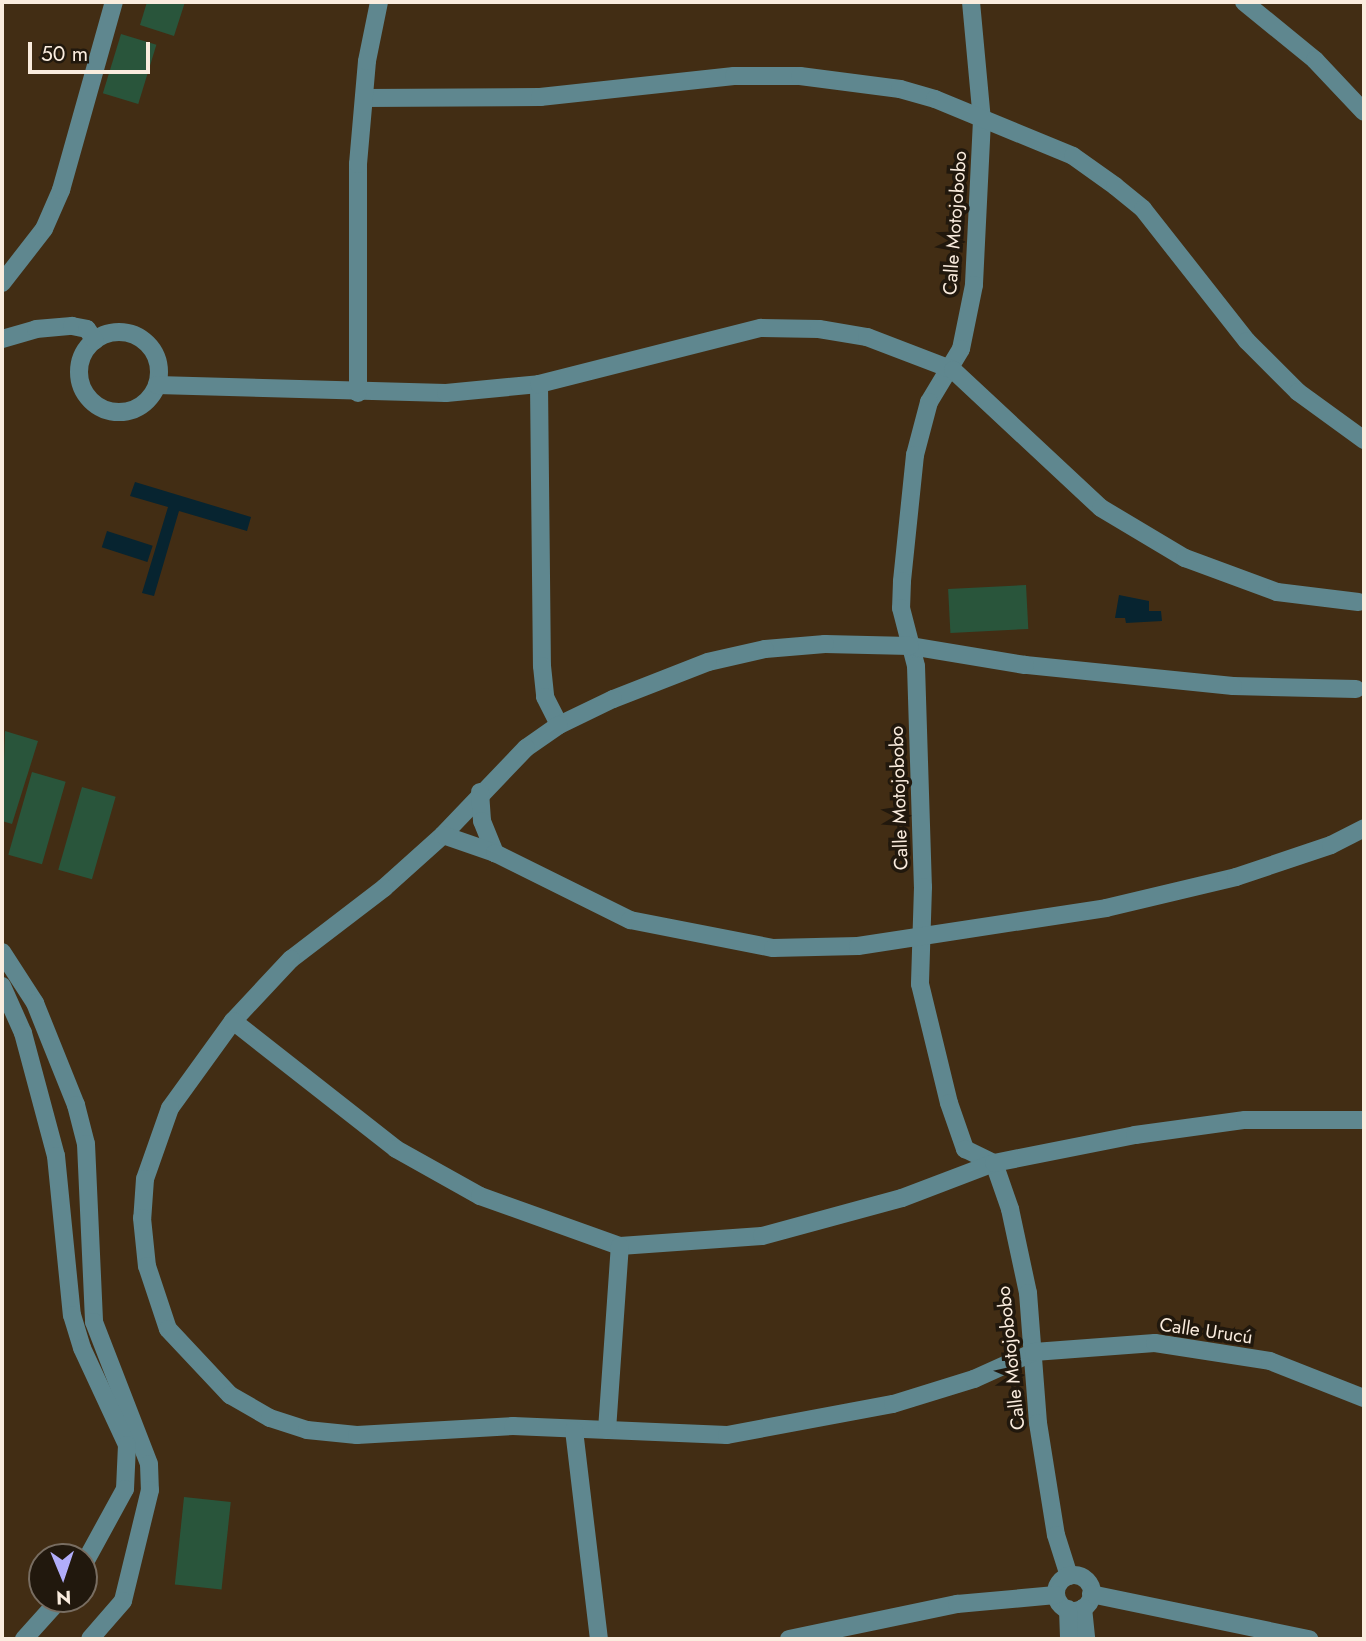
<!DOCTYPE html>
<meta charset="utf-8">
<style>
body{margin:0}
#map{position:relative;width:1366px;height:1641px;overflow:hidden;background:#422d14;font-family:Jost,sans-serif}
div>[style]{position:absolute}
.green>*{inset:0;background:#29553b;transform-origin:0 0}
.water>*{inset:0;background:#072430;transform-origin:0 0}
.minor>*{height:18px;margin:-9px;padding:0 9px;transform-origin:9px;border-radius:9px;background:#5f878f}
.minor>.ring{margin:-9px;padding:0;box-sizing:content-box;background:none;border:18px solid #5f878f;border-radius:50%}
span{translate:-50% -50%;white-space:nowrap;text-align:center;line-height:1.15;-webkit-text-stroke:7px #21180d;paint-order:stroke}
.street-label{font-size:19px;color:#faecde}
.frame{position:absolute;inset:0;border:4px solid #faecde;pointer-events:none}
.north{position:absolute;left:28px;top:1543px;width:70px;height:70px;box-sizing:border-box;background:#21180d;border:2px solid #786d61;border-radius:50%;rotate:178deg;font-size:19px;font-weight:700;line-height:28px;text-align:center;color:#faecde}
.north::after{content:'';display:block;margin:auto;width:24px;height:32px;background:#b1adfa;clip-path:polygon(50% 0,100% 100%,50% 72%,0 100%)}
.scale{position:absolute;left:28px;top:42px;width:122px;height:32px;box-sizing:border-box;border:4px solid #faecde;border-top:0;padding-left:9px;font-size:21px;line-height:24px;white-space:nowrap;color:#faecde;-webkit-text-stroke:5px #21180d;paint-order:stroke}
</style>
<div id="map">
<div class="green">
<div style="clip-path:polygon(147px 2px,185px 2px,174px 36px,140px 25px)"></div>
<div style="left:121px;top:34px;width:37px;height:62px;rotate:17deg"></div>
<div style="left:1026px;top:585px;width:44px;height:78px;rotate:87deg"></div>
<div style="clip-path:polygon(5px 731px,38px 741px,12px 824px,2px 821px)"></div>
<div style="left:32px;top:772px;width:35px;height:86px;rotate:16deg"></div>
<div style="left:82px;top:787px;width:35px;height:86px;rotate:16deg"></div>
<div style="left:184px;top:1497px;width:47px;height:88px;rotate:6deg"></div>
</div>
<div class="water">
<div style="clip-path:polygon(135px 482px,251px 517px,247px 531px,179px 511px,154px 596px,142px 593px,168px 507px,130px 496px)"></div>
<div style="left:107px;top:531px;width:48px;height:17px;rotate:18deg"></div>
<div style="clip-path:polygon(1119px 595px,1149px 601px,1149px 611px,1161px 611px,1162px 621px,1126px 623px,1125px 618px,1115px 618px)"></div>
</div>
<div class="minor">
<div style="left:971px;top:2px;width:119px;rotate:84.7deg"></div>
<div style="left:982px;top:120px;width:165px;rotate:92.8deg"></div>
<div style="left:974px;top:285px;width:65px;rotate:101.5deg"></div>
<div style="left:961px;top:349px;width:62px;rotate:121.1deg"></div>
<div style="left:929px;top:402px;width:55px;rotate:104.8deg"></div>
<div style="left:915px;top:455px;width:127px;rotate:95.9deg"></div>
<div style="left:902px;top:581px;width:27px;rotate:92deg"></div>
<div style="left:901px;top:608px;width:60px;rotate:75.5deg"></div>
<div style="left:916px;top:666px;width:221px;rotate:88.2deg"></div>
<div style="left:923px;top:887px;width:97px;rotate:91.8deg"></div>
<div style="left:920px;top:984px;width:122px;rotate:76.3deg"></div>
<div style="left:949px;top:1103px;width:49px;rotate:70.8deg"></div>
<div style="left:965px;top:1149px;width:32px;rotate:26deg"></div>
<div style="left:994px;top:1163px;width:49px;rotate:70.8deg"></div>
<div style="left:1010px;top:1209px;width:86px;rotate:77.9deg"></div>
<div style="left:1028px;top:1293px;width:130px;rotate:85.6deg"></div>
<div style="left:1038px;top:1423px;width:113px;rotate:80.9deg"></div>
<div style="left:1056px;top:1535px;width:43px;rotate:72.4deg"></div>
<div style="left:1244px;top:2px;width:92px;rotate:39.2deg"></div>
<div style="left:1315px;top:60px;width:71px;rotate:46.7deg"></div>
<div style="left:364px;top:98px;width:176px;rotate:-0.3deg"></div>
<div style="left:540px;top:97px;width:195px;rotate:-6.2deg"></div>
<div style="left:734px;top:76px;width:66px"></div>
<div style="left:800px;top:76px;width:101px;rotate:7.4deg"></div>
<div style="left:900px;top:89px;width:36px;rotate:16deg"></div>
<div style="left:935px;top:99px;width:149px;rotate:22.4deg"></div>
<div style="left:1073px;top:156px;width:52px;rotate:35.5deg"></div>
<div style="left:1115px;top:186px;width:36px;rotate:39deg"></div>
<div style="left:1143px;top:209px;width:168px;rotate:51.8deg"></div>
<div style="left:1247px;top:341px;width:72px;rotate:45deg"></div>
<div style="left:1298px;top:392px;width:82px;rotate:36deg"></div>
<div style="left:2px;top:283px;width:68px;rotate:-52.1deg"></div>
<div style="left:44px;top:229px;width:43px;rotate:-66.4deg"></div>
<div style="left:61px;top:190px;width:195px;rotate:-74.3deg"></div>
<div class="ring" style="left:79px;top:332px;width:62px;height:62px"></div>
<div style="left:2px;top:339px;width:35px;rotate:-16deg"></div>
<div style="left:36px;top:329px;width:36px;rotate:-5deg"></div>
<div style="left:72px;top:326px;width:15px;rotate:11deg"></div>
<div style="left:87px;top:329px;width:14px;rotate:56deg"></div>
<div style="left:539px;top:384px;width:282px;rotate:89.4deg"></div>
<div style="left:542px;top:666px;width:31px;rotate:84deg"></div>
<div style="left:545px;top:697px;width:31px;rotate:63deg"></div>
<div style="left:157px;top:385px;width:289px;rotate:1.6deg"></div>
<div style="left:446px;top:393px;width:93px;rotate:-5.5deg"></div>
<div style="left:539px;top:384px;width:229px;rotate:-14.2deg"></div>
<div style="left:761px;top:328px;width:58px;rotate:1deg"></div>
<div style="left:819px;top:329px;width:49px;rotate:9.5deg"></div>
<div style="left:867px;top:337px;width:92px;rotate:21deg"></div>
<div style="left:953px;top:370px;width:202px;rotate:43deg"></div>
<div style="left:1101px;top:508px;width:98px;rotate:30.8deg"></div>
<div style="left:1185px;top:558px;width:98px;rotate:20.3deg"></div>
<div style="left:1277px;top:592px;width:82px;rotate:7deg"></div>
<div style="left:358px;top:393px;width:229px;rotate:-90deg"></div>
<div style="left:358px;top:164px;width:103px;rotate:-85deg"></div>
<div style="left:367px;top:61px;width:60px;rotate:-78.5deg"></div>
<div style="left:1356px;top:689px;width:123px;rotate:-178.6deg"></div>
<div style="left:1233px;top:686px;width:209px;rotate:-174.2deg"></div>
<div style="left:1025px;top:665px;width:117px;rotate:-170.6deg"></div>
<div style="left:910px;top:646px;width:85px;rotate:-178.7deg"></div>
<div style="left:825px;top:644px;width:60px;rotate:175.2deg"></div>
<div style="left:765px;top:649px;width:58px;rotate:167.2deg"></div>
<div style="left:708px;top:662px;width:102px;rotate:158.7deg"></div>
<div style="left:613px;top:699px;width:60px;rotate:154.3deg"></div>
<div style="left:559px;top:725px;width:40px;rotate:145.1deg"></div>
<div style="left:526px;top:748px;width:120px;rotate:133.7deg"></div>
<div style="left:443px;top:835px;width:79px;rotate:138.1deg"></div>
<div style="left:384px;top:888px;width:117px;rotate:142.6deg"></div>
<div style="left:291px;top:959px;width:85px;rotate:133.1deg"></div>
<div style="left:233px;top:1021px;width:107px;rotate:125.9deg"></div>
<div style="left:170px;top:1108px;width:75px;rotate:109.4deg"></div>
<div style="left:145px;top:1179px;width:39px;rotate:94deg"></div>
<div style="left:142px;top:1218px;width:48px;rotate:84.1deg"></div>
<div style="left:147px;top:1266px;width:66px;rotate:71.6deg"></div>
<div style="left:168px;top:1329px;width:91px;rotate:46.8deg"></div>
<div style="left:230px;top:1395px;width:46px;rotate:29.9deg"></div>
<div style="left:270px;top:1418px;width:39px;rotate:18deg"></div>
<div style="left:307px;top:1430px;width:50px;rotate:5.7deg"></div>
<div style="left:357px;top:1435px;width:156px;rotate:-3.3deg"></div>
<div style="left:513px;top:1426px;width:214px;rotate:2.4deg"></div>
<div style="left:727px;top:1435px;width:169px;rotate:-10.6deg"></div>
<div style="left:893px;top:1404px;width:85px;rotate:-17.2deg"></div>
<div style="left:974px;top:1379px;width:66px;rotate:-24.2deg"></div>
<div style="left:1034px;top:1352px;width:121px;rotate:-4.3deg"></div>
<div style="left:1155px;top:1343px;width:116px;rotate:8.9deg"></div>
<div style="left:1270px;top:1361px;width:101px;rotate:21.5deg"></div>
<div style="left:480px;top:792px;width:29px;rotate:86deg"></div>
<div style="left:482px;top:821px;width:35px;rotate:68deg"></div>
<div style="left:443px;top:835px;width:55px;rotate:19.1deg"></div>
<div style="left:495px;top:853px;width:151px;rotate:26.4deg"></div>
<div style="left:630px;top:920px;width:146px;rotate:11.1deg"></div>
<div style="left:773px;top:948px;width:85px;rotate:-1.3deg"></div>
<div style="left:858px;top:946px;width:251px;rotate:-8.7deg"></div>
<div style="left:1106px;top:908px;width:134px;rotate:-13.4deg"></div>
<div style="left:1236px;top:877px;width:100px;rotate:-18.6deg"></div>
<div style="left:1331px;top:845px;width:37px;rotate:-27deg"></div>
<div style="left:2px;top:952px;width:61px;rotate:57.1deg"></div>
<div style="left:35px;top:1003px;width:110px;rotate:68.1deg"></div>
<div style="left:76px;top:1105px;width:40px;rotate:75.6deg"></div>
<div style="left:86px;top:1144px;width:178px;rotate:87.4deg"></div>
<div style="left:94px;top:1322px;width:152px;rotate:68.8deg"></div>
<div style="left:149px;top:1464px;width:26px;rotate:88deg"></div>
<div style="left:150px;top:1490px;width:114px;rotate:103.7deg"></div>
<div style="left:123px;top:1601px;width:50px;rotate:131deg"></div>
<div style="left:2px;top:986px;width:51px;rotate:65.9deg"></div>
<div style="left:23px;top:1033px;width:127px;rotate:75deg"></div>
<div style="left:56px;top:1156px;width:160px;rotate:84.3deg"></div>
<div style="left:72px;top:1315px;width:34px;rotate:73deg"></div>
<div style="left:82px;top:1348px;width:107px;rotate:65.1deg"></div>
<div style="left:127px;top:1445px;width:44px;rotate:92.6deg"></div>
<div style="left:125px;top:1489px;width:85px;rotate:118.7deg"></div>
<div style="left:233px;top:1021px;width:207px;rotate:38.1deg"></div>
<div style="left:396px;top:1149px;width:96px;rotate:29.2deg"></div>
<div style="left:480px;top:1196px;width:149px;rotate:19.7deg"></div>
<div style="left:620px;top:1246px;width:142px;rotate:-4deg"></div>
<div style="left:762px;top:1236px;width:145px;rotate:-15.2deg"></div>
<div style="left:902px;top:1198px;width:98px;rotate:-20.8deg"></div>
<div style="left:994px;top:1163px;width:144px;rotate:-11.2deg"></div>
<div style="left:1135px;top:1135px;width:111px;rotate:-7.8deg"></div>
<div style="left:1245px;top:1120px;width:119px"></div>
<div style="left:574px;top:1430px;width:210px;rotate:83.2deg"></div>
<div style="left:607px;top:1430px;width:184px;rotate:-86deg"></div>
<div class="ring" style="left:1056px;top:1575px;width:18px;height:18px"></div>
<div style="left:1091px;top:1594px;width:223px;rotate:11.7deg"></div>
<div style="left:1083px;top:1608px;width:31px;rotate:84deg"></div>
<div style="left:1068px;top:1609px;width:30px;rotate:88deg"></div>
<div style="left:24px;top:1639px;width:54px;rotate:-48deg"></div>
<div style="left:789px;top:1639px;width:172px;rotate:-11.8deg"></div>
<div style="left:957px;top:1604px;width:99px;rotate:-5.2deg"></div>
</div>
<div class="street-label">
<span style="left:955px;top:223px;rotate:-86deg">Calle Motojobobo</span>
<span style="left:899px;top:798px;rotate:-92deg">Calle Motojobobo</span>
<span style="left:1206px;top:1331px;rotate:8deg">Calle Urucú</span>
<span style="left:1011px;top:1358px;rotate:-96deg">Calle Motojobobo</span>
</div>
<div class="frame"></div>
<div class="north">N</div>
<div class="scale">50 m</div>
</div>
